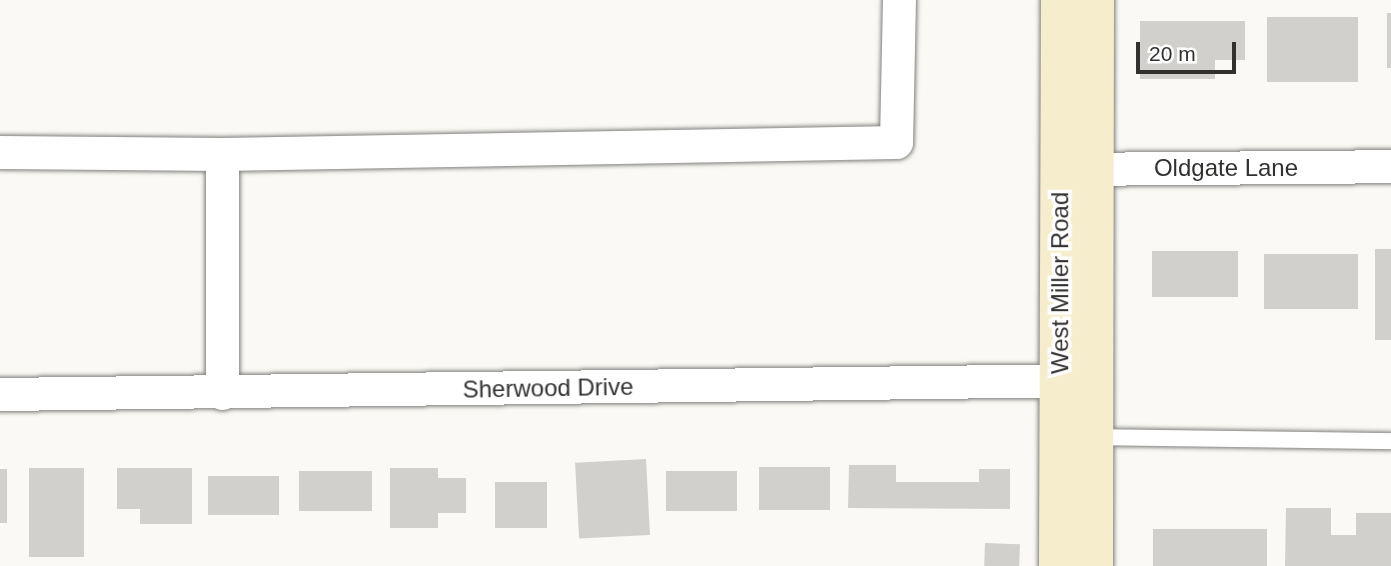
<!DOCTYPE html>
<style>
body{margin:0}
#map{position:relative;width:1391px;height:566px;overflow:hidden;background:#faf9f6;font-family:Arial,sans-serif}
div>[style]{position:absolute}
.building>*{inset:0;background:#d1d0cd;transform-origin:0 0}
.roads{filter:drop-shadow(0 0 2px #81817e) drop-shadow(0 0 2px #81817e)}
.service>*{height:16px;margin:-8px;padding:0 8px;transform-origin:8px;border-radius:8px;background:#fff}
.minor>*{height:33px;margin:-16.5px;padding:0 16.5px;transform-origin:16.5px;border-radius:16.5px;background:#fff}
.secondary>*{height:38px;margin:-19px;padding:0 19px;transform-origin:19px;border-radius:19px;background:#f6edcd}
span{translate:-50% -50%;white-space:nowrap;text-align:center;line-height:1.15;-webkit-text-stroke:7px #fff;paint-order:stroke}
.street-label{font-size:24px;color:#323130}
.scale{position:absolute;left:1136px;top:42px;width:100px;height:32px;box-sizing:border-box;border:4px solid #323130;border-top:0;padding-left:9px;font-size:21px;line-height:24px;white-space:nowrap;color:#323130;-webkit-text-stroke:5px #fff;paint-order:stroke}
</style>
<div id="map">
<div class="building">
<div style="left:1387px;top:13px;width:4px;height:55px"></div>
<div style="left:1267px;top:17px;width:91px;height:65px"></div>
<div style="clip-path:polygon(1140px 21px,1245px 21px,1245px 60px,1215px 60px,1215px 79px,1140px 79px)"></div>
<div style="left:1375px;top:249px;width:16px;height:91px"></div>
<div style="left:1152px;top:251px;width:86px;height:46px"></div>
<div style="left:1264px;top:254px;width:94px;height:55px"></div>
<div style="left:646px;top:459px;width:76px;height:71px;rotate:87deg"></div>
<div style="clip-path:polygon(849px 465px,896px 465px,896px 482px,979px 482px,979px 469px,1010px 469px,1010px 509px,848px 508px)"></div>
<div style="left:759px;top:467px;width:71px;height:43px"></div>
<div style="left:29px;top:468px;width:55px;height:89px"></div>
<div style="clip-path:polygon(117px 468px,192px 468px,192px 524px,140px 524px,140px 509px,117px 509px)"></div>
<div style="clip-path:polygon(390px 468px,438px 468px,438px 478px,466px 478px,466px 513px,438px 513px,438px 528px,390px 528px)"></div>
<div style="left:0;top:469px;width:7px;height:54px"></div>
<div style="left:299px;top:471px;width:73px;height:40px"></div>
<div style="left:666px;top:471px;width:71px;height:40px"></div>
<div style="left:208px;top:476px;width:71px;height:39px"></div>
<div style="left:495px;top:482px;width:52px;height:46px"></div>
<div style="clip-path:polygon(1286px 508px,1331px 508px,1331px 535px,1356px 535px,1356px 513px,1391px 513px,1391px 566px,1285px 566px)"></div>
<div style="left:1153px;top:529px;width:114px;height:37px"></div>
<div style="left:985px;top:543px;width:35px;height:23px;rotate:2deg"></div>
</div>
<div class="roads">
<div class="service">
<div style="left:1095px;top:437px;width:296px;rotate:0.8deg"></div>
</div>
<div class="minor">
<div style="left:0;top:152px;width:222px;rotate:0.5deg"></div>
<div style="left:222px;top:154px;width:674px;rotate:-1.02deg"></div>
<div style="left:896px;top:142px;width:142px;rotate:-88.8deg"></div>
<div style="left:222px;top:154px;width:239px;rotate:90deg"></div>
<div style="left:1068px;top:169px;width:323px;rotate:-0.5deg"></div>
<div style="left:0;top:394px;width:1082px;rotate:-0.74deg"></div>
</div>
<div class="secondary">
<div style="left:1058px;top:566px;width:566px;rotate:-89.8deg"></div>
<div style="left:1094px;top:566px;width:566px;rotate:-89.9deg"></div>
</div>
</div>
<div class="street-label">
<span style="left:1226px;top:168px">Oldgate Lane</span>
<span style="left:1060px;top:283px;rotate:-90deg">West Miller Road</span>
<span style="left:548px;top:388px;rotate:-1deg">Sherwood Drive</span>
</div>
<div class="scale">20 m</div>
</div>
